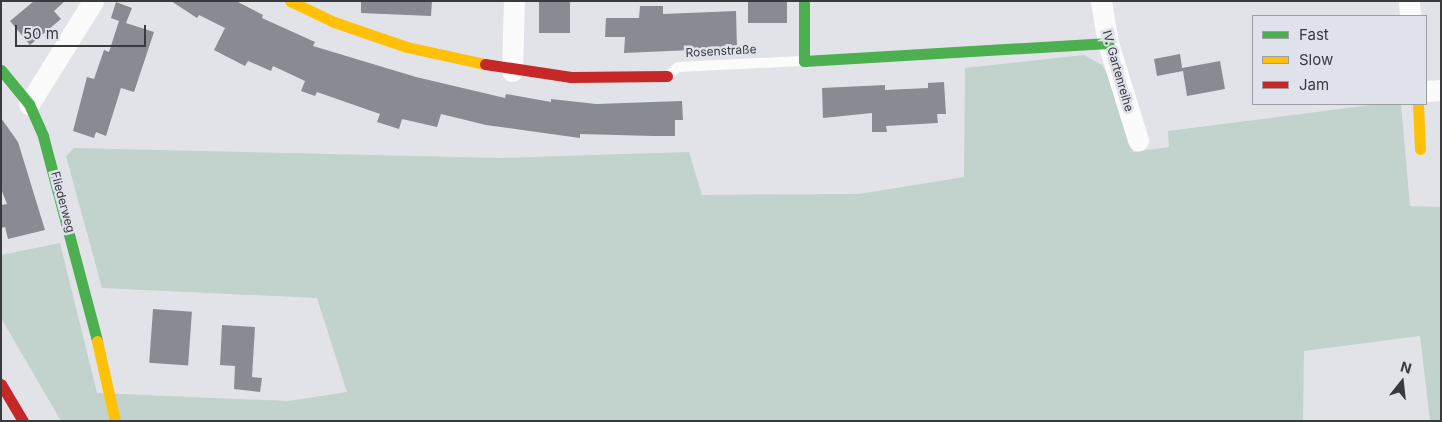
<!DOCTYPE html>
<meta charset="utf-8">
<style>
body{margin:0}
#map{position:relative;width:1442px;height:422px;overflow:hidden;background:#e2e3e8;font-family:Inter,sans-serif}
div>[style]{position:absolute}
.green>*{inset:0;background:#c2d2cc}
.building>*{inset:0;background:#898b93;transform-origin:0 0}
.lane>*{height:10px;margin:-5px;padding:0 5px;transform-origin:5px;border-radius:5px;background:#fbfbfc}
.street>*{height:21px;margin:-10.5px;padding:0 10.5px;transform-origin:10.5px;border-radius:10.5px;background:#fbfbfc}
.fast>*{height:11px;margin:-5.5px;padding:0 5.5px;transform-origin:5.5px;border-radius:5.5px;background:#4caf50}
.slow>*{height:11px;margin:-5.5px;padding:0 5.5px;transform-origin:5.5px;border-radius:5.5px;background:#ffc107}
.jam>*{height:11px;margin:-5.5px;padding:0 5.5px;transform-origin:5.5px;border-radius:5.5px;background:#c62828}
span{translate:-50% -50%;white-space:nowrap;text-align:center;line-height:1.15;-webkit-text-stroke:5px #dfe2eb;paint-order:stroke}
.street-label{font-size:12px;color:#393a3e}
.frame{position:absolute;inset:0;border:2px solid #393a3e;pointer-events:none}
.legend{position:absolute;left:1252px;top:15px;width:175px;height:90px;box-sizing:border-box;background:#dfe2eb;border:1px solid #9d9fa6;margin:0;padding:6px 9px;list-style:none;font-size:15px;color:#393a3e}
.legend li{display:flex;align-items:center;gap:10px;height:25px}
.legend b{width:25px;border:1px solid #9d9fa6}
.north{position:absolute;left:1377px;top:357px;width:50px;height:50px;-webkit-text-stroke:4px #dfe2eb;paint-order:stroke;rotate:16deg;font-size:14px;font-weight:700;line-height:20px;text-align:center;color:#393a3e}
.north::after{content:'';display:block;margin:auto;width:18px;height:22px;background:#393a3e;clip-path:polygon(50% 0,100% 100%,50% 72%,0 100%)}
.scale{position:absolute;left:15px;top:25px;width:131px;height:22px;box-sizing:border-box;border:2px solid #393a3e;border-top:0;padding-left:6px;font-size:15px;line-height:18px;white-space:nowrap;color:#393a3e;-webkit-text-stroke:4px #dfe2eb;paint-order:stroke}
</style>
<div id="map">
<div class="green">
<div style="clip-path:polygon(1084px 55px,1102px 65px,1109px 77px,1133px 152px,1169px 147px,1168px 131px,1378px 104px,1401px 104px,1410px 206px,1441px 207px,1441px 421px,1430px 421px,1420px 336px,1304px 351px,1303px 421px,61px 421px,1px 318px,1px 255px,60px 243px,97px 393px,288px 401px,347px 392px,317px 298px,102px 288px,66px 156px,74px 148px,500px 158px,689px 152px,702px 195px,859px 194px,964px 177px,965px 68px)"></div>
</div>
<div class="building">
<div style="clip-path:polygon(34px 1px,65px 1px,54px 11px,61px 19px,30px 45px,10px 21px)"></div>
<div style="clip-path:polygon(171px 1px,236px 1px,263px 15px,262px 18px,315px 42px,313px 46px,416px 77px,505px 98px,506px 94px,551px 102px,551px 99px,596px 104px,682px 101px,683px 120px,675px 120px,675px 136px,653px 136px,580px 134px,580px 138px,486px 125px,441px 114px,437px 127px,402px 119px,399px 129px,377px 122px,380px 114px,317px 92px,315px 96px,301px 91px,305px 81px,273px 66px,271px 71px,248px 61px,245px 66px,214px 50px,225px 28px,199px 15px,197px 18px)"></div>
<div style="clip-path:polygon(361px 1px,432px 1px,431px 16px,361px 13px)"></div>
<div style="left:539px;top:1px;width:31px;height:32px"></div>
<div style="left:748px;top:1px;width:39px;height:22px"></div>
<div style="clip-path:polygon(116px 2px,132px 8px,126px 23px,154px 32px,134px 92px,121px 88px,106px 136px,96px 132px,94px 138px,73px 131px,87px 77px,94px 79px,104px 50px,109px 52px,119px 21px,111px 18px)"></div>
<div style="clip-path:polygon(640px 6px,663px 6px,663px 14px,736px 11px,737px 48px,624px 53px,625px 37px,605px 37px,606px 18px,639px 18px)"></div>
<div style="clip-path:polygon(1180px 54px,1182px 68px,1220px 61px,1225px 89px,1187px 96px,1183px 71px,1157px 76px,1154px 59px)"></div>
<div style="clip-path:polygon(944px 82px,946px 114px,937px 114px,938px 123px,886px 126px,887px 132px,872px 132px,872px 113px,823px 118px,822px 88px,885px 85px,885px 90px,928px 88px,928px 83px)"></div>
<div style="clip-path:polygon(1px 118px,18px 142px,45px 230px,8px 239px,5px 227px,1px 228px,1px 205px,7px 204px,1px 189px)"></div>
<div style="left:153px;top:309px;width:39px;height:54px;rotate:4deg"></div>
<div style="clip-path:polygon(222px 325px,255px 327px,252px 377px,262px 378px,260px 392px,234px 389px,235px 366px,220px 365px)"></div>
</div>
<div class="lane">
<div style="left:668px;top:76px;width:13px;rotate:-42deg"></div>
<div style="left:678px;top:67px;width:124px;rotate:-2.8deg"></div>
</div>
<div class="street">
<div style="left:1101px;top:1px;width:43px;rotate:80.5deg"></div>
<div style="left:1108px;top:43px;width:102px;rotate:72.8deg"></div>
<div style="left:1409px;top:1px;width:15px;rotate:86deg"></div>
<div style="left:512px;top:71px;width:70px;rotate:-88.4deg"></div>
<div style="left:1426px;top:91px;width:15px;rotate:-4deg"></div>
<div style="left:29px;top:104px;width:121px;rotate:-58.1deg"></div>
</div>
<div class="fast">
<div style="left:804px;top:1px;width:60px;rotate:90deg"></div>
<div style="left:804px;top:61px;width:305px;rotate:-3.4deg"></div>
<div style="left:1px;top:70px;width:44px;rotate:50.5deg"></div>
<div style="left:29px;top:104px;width:35px;rotate:66deg"></div>
<div style="left:43px;top:136px;width:212px;rotate:75.2deg"></div>
</div>
<div class="slow">
<div style="left:290px;top:1px;width:49px;rotate:25.5deg"></div>
<div style="left:334px;top:22px;width:77px;rotate:18.9deg"></div>
<div style="left:407px;top:47px;width:80px;rotate:12.3deg"></div>
<div style="left:1418px;top:104px;width:45px;rotate:87.5deg"></div>
<div style="left:97px;top:341px;width:82px;rotate:77.3deg"></div>
</div>
<div class="jam">
<div style="left:485px;top:64px;width:87px;rotate:8.6deg"></div>
<div style="left:571px;top:77px;width:96px;rotate:-0.6deg"></div>
<div style="left:1px;top:384px;width:43px;rotate:59.3deg"></div>
</div>
<div class="street-label">
<span style="left:721px;top:51px;rotate:-3deg">Rosenstraße</span>
<span style="left:1118px;top:71px;rotate:74deg">IV. Gartenreihe</span>
<span style="left:63px;top:202px;rotate:75deg">Fliederweg</span>
</div>
<div class="frame"></div>
<ul class="legend">
<li><b style="height:6px;background:#4caf50"></b>Fast</li>
<li><b style="height:6px;background:#ffc107"></b>Slow</li>
<li><b style="height:6px;background:#c62828"></b>Jam</li>
</ul>
<div class="north">N</div>
<div class="scale">50 m</div>
</div>
